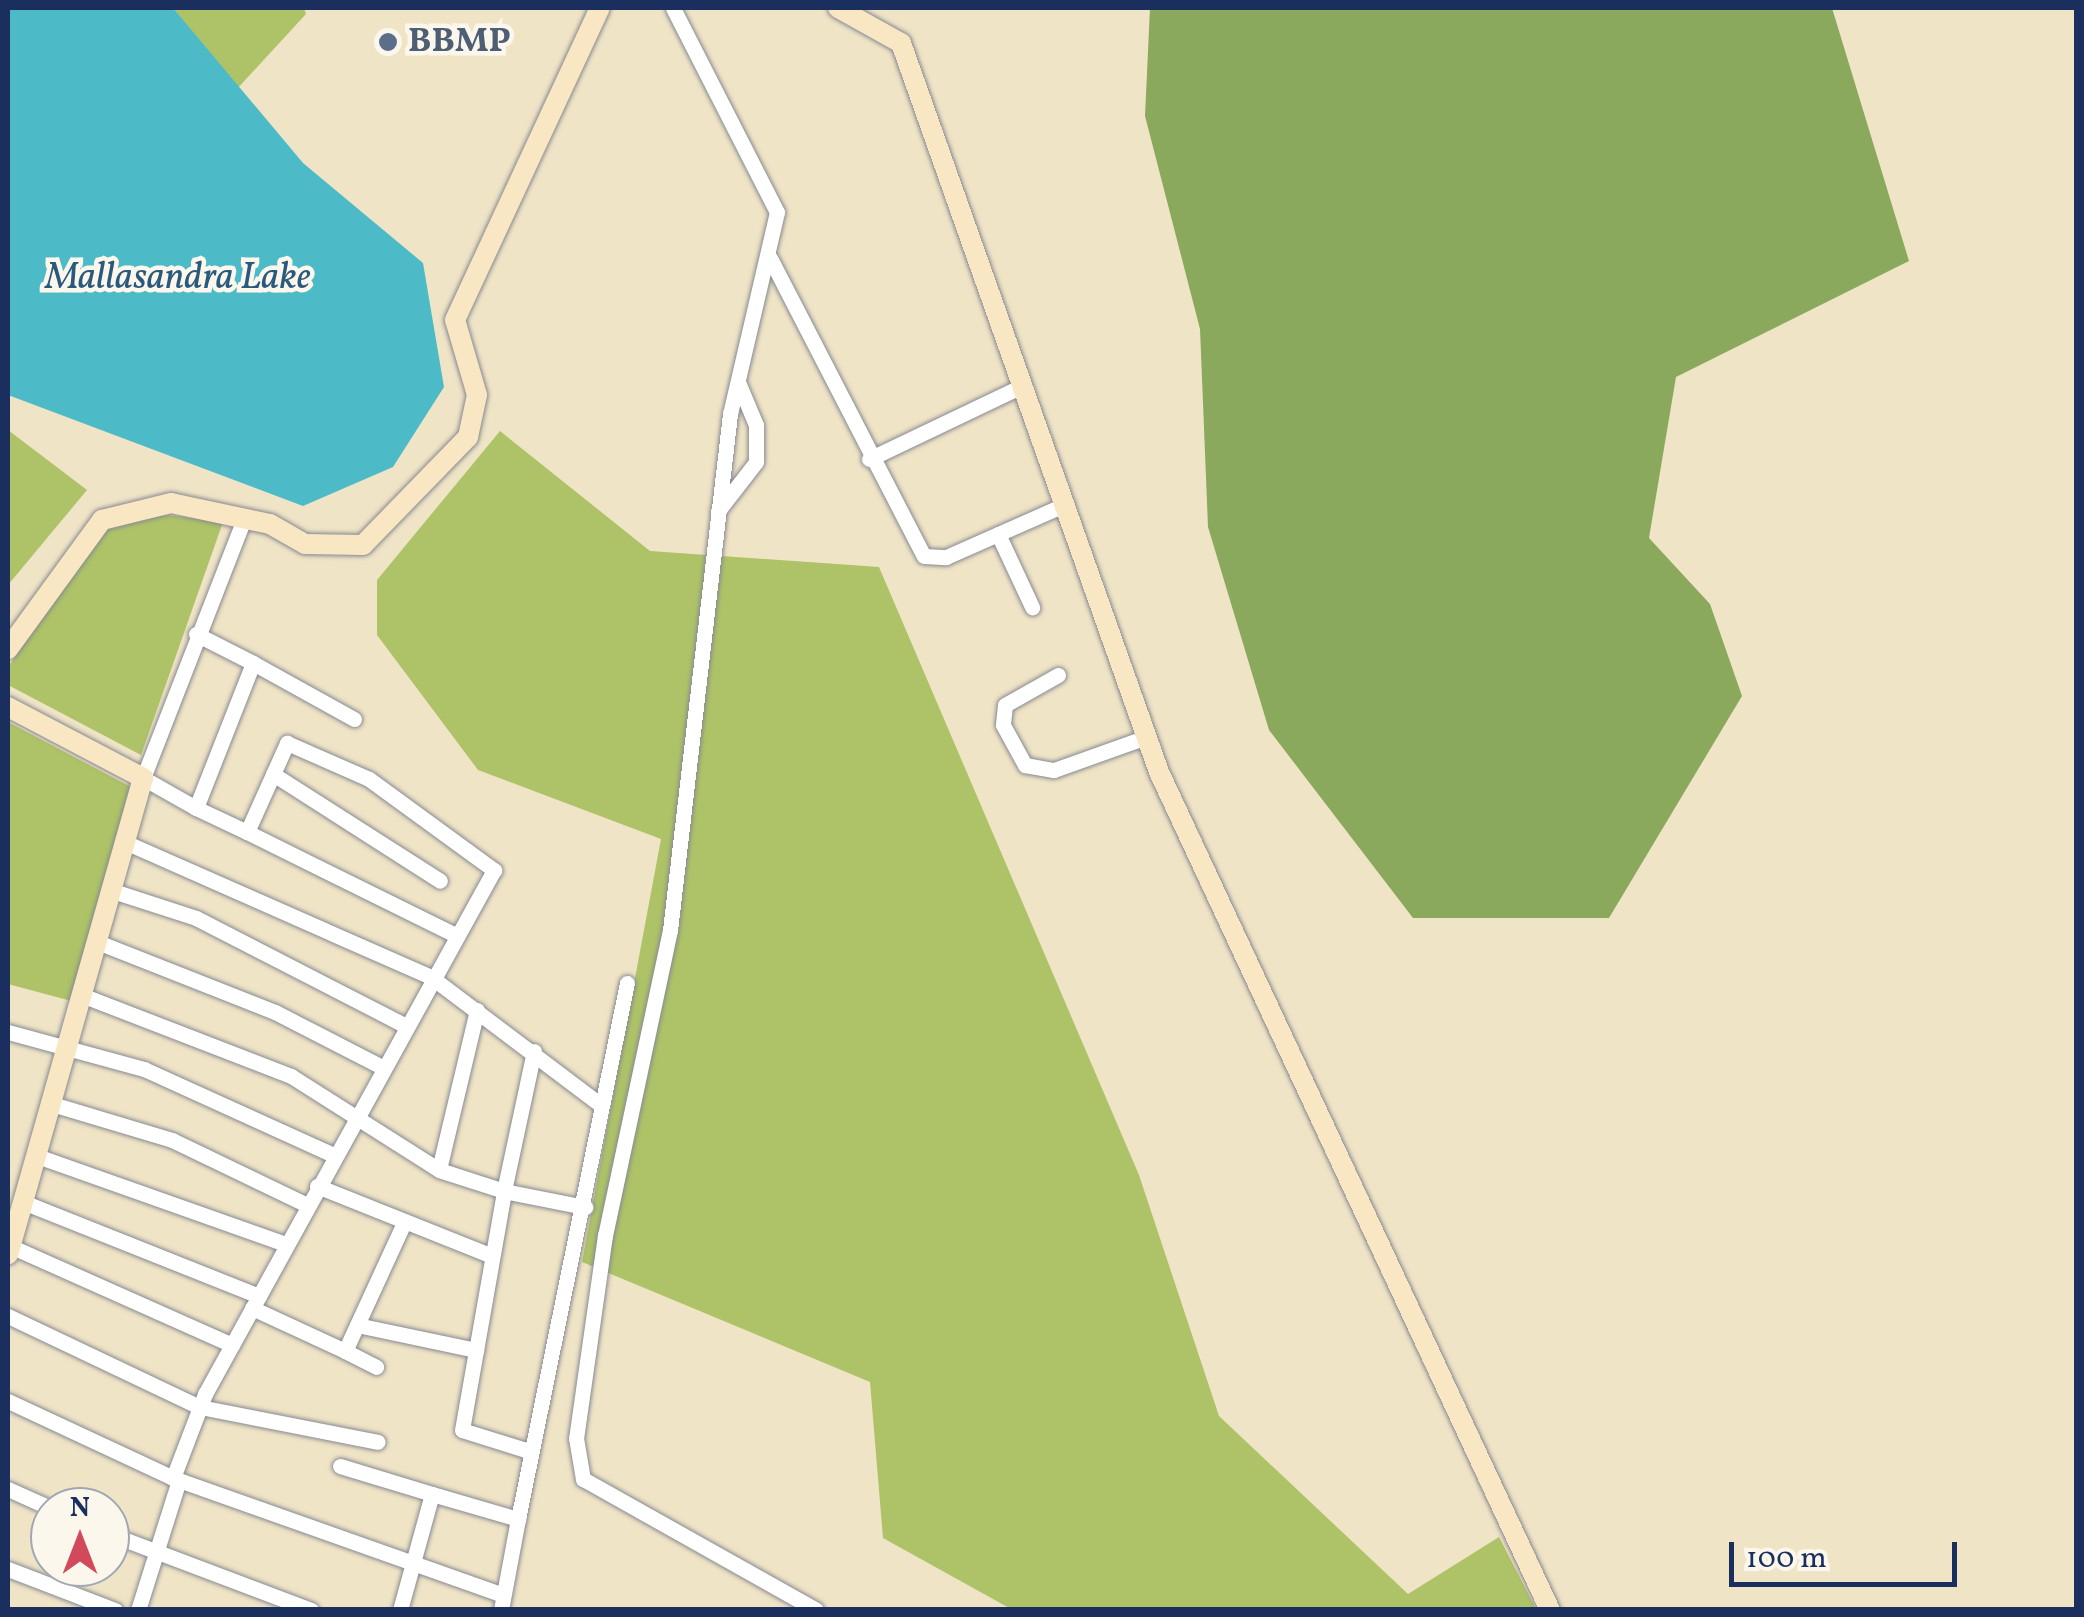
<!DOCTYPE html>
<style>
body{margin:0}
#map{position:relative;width:2084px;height:1617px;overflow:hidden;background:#f0e4c6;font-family:Vollkorn,serif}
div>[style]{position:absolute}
.green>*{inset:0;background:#aec367}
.forest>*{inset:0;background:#8aa95c}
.water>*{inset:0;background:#4dbac8}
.roads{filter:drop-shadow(0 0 2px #868a92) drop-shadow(0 0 2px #868a92)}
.street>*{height:15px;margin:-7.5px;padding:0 7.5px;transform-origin:7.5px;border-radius:7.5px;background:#fff}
.secondary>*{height:20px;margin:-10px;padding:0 10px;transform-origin:10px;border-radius:10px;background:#f9e7c3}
.dots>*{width:28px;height:28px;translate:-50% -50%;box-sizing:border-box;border:5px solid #fbf7ec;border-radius:50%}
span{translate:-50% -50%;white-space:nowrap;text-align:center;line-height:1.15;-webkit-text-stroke:9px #fbf7ec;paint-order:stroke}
.service-label{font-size:35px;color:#4e5e75;font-weight:700}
.left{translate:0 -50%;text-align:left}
.water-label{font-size:38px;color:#2a597e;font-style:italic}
.frame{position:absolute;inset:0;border:10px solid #1b2f5e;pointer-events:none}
.north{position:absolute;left:30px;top:1487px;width:100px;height:100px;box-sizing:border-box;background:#fbf7ec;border:2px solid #a1a7b3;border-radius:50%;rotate:0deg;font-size:28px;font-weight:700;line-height:40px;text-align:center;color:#1b2f5e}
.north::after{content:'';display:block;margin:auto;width:35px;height:45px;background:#d1495b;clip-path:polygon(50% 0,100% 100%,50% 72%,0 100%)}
.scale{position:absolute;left:1729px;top:1542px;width:228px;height:45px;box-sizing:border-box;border:5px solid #1b2f5e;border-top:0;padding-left:12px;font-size:30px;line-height:35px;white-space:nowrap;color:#1b2f5e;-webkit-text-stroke:8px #fbf7ec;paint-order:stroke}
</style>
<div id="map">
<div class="green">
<div style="clip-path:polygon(173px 8px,304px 8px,306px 14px,236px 90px)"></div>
<div style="clip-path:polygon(8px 430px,87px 490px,8px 585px)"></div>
<div style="clip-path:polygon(500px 431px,650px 551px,879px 567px,1139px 1175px,1219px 1416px,1408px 1594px,1499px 1537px,1536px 1609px,1011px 1609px,883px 1538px,870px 1382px,582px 1262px,661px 839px,478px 770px,377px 635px,377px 580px)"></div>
<div style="clip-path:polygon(168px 515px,223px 522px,141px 755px,8px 685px,8px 667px,106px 525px)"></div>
<div style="clip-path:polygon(8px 722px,131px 787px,75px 1002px,8px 984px)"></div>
</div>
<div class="forest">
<div style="clip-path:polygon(1150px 8px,1832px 8px,1909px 261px,1676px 377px,1649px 538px,1710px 604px,1742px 696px,1609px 918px,1413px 918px,1269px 730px,1208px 527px,1200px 329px,1145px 116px)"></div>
</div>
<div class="water">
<div style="clip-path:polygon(8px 8px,173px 8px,303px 163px,423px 263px,444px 387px,393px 467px,303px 506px,8px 395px)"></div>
</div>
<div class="roads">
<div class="street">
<div style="left:673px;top:8px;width:229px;rotate:63deg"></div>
<div style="left:777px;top:212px;width:207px;rotate:103.1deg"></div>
<div style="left:730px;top:414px;width:519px;rotate:96.63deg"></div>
<div style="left:670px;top:930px;width:312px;rotate:102deg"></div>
<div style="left:605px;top:1235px;width:205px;rotate:98.1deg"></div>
<div style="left:576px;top:1438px;width:42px;rotate:80.3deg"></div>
<div style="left:583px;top:1479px;width:267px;rotate:29.3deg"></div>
<div style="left:770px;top:258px;width:335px;rotate:62.7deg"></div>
<div style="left:924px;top:556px;width:22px;rotate:3deg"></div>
<div style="left:946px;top:557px;width:129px;rotate:-23.8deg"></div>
<div style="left:869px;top:459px;width:170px;rotate:-25.5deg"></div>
<div style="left:718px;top:511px;width:62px;rotate:-52.2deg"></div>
<div style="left:756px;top:462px;width:37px;rotate:-90deg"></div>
<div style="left:756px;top:425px;width:47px;rotate:-112.7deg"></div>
<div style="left:998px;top:534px;width:81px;rotate:65deg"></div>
<div style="left:196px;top:634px;width:64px;rotate:27deg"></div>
<div style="left:1058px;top:675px;width:61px;rotate:150.5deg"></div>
<div style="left:1005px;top:705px;width:20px;rotate:96deg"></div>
<div style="left:1003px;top:725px;width:46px;rotate:61.2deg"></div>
<div style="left:1025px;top:765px;width:29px;rotate:10deg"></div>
<div style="left:1054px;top:770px;width:98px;rotate:-19.7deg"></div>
<div style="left:354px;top:719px;width:115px;rotate:-151deg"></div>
<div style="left:253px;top:663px;width:156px;rotate:111.5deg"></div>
<div style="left:196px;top:808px;width:56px;rotate:25.2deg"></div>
<div style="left:247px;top:832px;width:98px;rotate:-65.8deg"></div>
<div style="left:287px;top:743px;width:90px;rotate:23.7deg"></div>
<div style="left:369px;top:779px;width:155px;rotate:36.1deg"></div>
<div style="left:494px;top:870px;width:598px;rotate:118.88deg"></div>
<div style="left:205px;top:1394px;width:90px;rotate:110.9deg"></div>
<div style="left:173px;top:1478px;width:350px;rotate:19.5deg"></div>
<div style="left:273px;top:774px;width:198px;rotate:32.6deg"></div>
<div style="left:196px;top:808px;width:61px;rotate:-150.5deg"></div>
<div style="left:143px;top:778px;width:280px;rotate:-68.7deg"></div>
<div style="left:247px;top:832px;width:232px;rotate:26.3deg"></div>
<div style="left:127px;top:843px;width:332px;rotate:23.8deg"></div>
<div style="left:431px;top:977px;width:213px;rotate:37deg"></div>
<div style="left:116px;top:892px;width:84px;rotate:18deg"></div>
<div style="left:196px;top:918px;width:234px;rotate:27.2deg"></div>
<div style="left:100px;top:943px;width:188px;rotate:21.5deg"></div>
<div style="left:275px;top:1012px;width:120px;rotate:27.2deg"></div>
<div style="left:84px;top:996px;width:222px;rotate:21.1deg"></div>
<div style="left:291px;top:1076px;width:175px;rotate:32.4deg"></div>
<div style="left:477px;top:1010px;width:164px;rotate:103.4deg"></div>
<div style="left:439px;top:1170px;width:68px;rotate:17.9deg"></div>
<div style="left:504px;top:1191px;width:143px;rotate:-77.9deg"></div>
<div style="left:8px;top:1032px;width:141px;rotate:15.2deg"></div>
<div style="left:144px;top:1069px;width:209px;rotate:24.4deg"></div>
<div style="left:52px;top:1104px;width:125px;rotate:16.7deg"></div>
<div style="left:172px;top:1140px;width:150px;rotate:25.7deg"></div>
<div style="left:37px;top:1156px;width:264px;rotate:19.5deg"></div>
<div style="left:317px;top:1186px;width:188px;rotate:21.8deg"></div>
<div style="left:23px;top:1202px;width:254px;rotate:21.7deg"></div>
<div style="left:10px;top:1246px;width:243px;rotate:24deg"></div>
<div style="left:252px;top:1308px;width:102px;rotate:24.8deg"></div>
<div style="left:345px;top:1351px;width:139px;rotate:-65.3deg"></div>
<div style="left:8px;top:1316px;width:212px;rotate:25.4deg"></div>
<div style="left:200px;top:1407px;width:181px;rotate:11.1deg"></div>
<div style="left:357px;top:1325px;width:122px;rotate:11.9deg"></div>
<div style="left:345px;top:1351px;width:35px;rotate:27deg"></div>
<div style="left:8px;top:1401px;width:182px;rotate:25deg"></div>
<div style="left:529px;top:1451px;width:70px;rotate:-162.6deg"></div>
<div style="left:462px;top:1430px;width:243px;rotate:-80deg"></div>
<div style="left:504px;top:1191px;width:83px;rotate:11.2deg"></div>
<div style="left:340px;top:1466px;width:96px;rotate:16.9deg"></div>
<div style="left:8px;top:1489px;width:46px;rotate:24.3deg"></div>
<div style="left:110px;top:1534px;width:215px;rotate:20.7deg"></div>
<div style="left:8px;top:1569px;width:115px;rotate:21deg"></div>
<div style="left:138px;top:1610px;width:136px;rotate:-72.5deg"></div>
<div style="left:400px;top:1610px;width:120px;rotate:-74.6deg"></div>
<div style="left:432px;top:1494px;width:90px;rotate:16.2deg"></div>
<div style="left:518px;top:1519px;width:547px;rotate:-78.51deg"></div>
<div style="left:501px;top:1610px;width:93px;rotate:-79.4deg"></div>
</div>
<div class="secondary">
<div style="left:838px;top:8px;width:72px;rotate:29.1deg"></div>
<div style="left:901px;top:43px;width:773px;rotate:70.51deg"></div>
<div style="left:1159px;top:772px;width:925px;rotate:64.99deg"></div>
<div style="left:8px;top:649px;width:160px;rotate:-53.9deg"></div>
<div style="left:102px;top:520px;width:71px;rotate:-13.8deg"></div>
<div style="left:171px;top:503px;width:101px;rotate:12deg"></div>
<div style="left:270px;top:524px;width:40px;rotate:29.7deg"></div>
<div style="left:305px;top:544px;width:58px;rotate:1deg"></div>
<div style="left:363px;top:545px;width:151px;rotate:-45.8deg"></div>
<div style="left:468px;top:437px;width:43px;rotate:-77.9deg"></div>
<div style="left:477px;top:395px;width:78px;rotate:-106.3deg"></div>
<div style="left:455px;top:320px;width:344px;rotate:-65.1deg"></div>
<div style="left:8px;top:707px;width:153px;rotate:27.7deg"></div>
<div style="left:143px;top:778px;width:495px;rotate:105.8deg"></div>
</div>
</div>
<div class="dots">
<div style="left:388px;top:42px;background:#5c6f8a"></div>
</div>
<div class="service-label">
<span class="left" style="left:408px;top:42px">BBMP</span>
</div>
<div class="water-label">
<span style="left:178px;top:279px">Mallasandra Lake</span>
</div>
<div class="frame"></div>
<div class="north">N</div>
<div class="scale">100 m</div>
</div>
